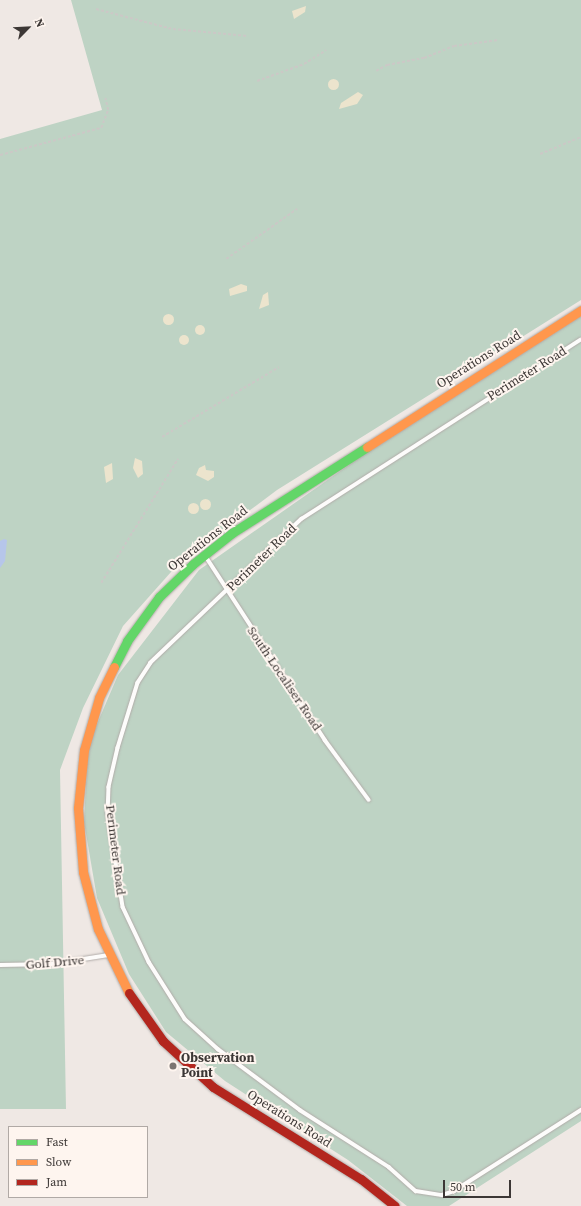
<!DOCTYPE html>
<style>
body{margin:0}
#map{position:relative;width:581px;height:1206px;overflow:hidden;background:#efe8e4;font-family:"Source Serif 4",serif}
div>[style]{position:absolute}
.green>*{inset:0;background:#bed3c4}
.sand>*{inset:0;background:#ece4cd}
.round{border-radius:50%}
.water>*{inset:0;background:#b6c6ea}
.path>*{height:1.5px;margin-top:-0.75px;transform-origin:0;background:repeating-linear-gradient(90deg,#cbc8c6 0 3px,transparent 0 5px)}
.roads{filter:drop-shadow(0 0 1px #b1aca9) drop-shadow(0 0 1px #b1aca9)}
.lane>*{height:3.5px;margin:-1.75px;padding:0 1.75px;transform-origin:1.75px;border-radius:1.75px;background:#fdfcfb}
.fast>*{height:9px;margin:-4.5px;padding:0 4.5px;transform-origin:4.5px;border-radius:4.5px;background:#63d668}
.slow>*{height:9px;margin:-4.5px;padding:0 4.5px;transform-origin:4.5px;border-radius:4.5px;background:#ff974d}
.jam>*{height:9px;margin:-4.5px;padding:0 4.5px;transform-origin:4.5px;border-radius:4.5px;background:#b3261e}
.dots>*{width:11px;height:11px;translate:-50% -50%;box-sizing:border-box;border:2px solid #fef5ef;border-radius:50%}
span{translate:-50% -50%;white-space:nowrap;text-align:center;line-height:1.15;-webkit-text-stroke:4px #fef5ef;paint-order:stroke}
.street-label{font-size:13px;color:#3c3735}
.poi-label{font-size:13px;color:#3c3735;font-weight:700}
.left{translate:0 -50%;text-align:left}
.legend{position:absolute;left:8px;top:1126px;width:140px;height:72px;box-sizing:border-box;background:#fef5ef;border:1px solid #b0a9a5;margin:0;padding:5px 7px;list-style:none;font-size:12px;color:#3c3735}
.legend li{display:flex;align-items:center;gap:8px;height:20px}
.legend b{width:20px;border:1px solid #b0a9a5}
.north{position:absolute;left:8px;top:8px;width:40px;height:40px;-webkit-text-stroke:3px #fef5ef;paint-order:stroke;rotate:66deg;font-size:11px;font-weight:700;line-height:16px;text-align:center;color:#3c3735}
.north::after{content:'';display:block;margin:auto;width:14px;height:18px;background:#3c3735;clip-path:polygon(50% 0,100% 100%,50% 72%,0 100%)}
.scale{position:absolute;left:443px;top:1180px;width:68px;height:18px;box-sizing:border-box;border:2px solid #3c3735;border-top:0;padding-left:5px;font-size:12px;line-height:14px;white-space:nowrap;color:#3c3735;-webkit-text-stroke:3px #fef5ef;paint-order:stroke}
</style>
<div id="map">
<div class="green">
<div style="clip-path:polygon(71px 0,581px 0,581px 300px,277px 490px,179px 563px,123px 626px,83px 708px,60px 770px,66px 1109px,0 1109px,0 139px,102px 110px)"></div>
<div style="clip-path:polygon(581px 316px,581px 1121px,449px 1206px,407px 1206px,348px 1160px,225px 1081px,166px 1032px,129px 974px,97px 898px,84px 822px,88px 745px,118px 675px,199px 570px,359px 458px)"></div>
</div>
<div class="sand">
<div style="clip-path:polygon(306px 6px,305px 12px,294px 19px,292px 11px)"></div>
<div class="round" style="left:327.5px;top:78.5px;width:11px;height:11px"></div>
<div style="clip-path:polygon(358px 92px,363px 95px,357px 104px,339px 109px,341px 103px)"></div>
<div style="clip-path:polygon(241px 284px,247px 286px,247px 291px,230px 296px,229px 289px)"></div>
<div style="clip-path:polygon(268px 292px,269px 305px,259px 309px,263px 295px)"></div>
<div class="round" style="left:162.5px;top:313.5px;width:11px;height:11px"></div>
<div class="round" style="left:195px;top:325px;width:10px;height:10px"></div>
<div class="round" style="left:179px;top:335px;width:10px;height:10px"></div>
<div style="clip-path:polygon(135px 458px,142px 461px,143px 474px,138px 478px,133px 468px)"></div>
<div style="clip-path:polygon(112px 463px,113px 479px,106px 483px,104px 467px)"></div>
<div style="clip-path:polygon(205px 465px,206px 470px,214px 471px,214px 477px,208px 481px,196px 475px,199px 468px)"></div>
<div class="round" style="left:199.5px;top:498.5px;width:11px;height:11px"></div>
<div class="round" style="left:187.5px;top:502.5px;width:11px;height:11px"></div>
</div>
<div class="water">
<div style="clip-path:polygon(4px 539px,7px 540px,5px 561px,0 568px,0 541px)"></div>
</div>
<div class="path">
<div style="left:96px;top:9px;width:80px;rotate:14.6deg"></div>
<div style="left:173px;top:29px;width:75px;rotate:5.3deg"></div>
<div style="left:376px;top:71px;width:13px;rotate:-29deg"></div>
<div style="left:387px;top:65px;width:38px;rotate:-11deg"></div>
<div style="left:424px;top:58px;width:32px;rotate:-22deg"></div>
<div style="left:454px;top:46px;width:45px;rotate:-7.6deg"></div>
<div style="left:257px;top:81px;width:50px;rotate:-19.9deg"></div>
<div style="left:304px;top:64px;width:26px;rotate:-32deg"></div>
<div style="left:540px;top:154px;width:44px;rotate:-22.5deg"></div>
<div style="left:0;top:155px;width:105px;rotate:-15deg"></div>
<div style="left:101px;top:128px;width:19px;rotate:-69deg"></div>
<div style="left:108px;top:110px;width:12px;rotate:-104deg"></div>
<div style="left:226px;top:259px;width:87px;rotate:-35.2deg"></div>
<div style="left:162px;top:437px;width:136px;rotate:-30.9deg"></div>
<div style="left:101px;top:583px;width:146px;rotate:-58.2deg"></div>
</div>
<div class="roads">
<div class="lane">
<div style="left:581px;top:340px;width:331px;rotate:147.3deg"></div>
<div style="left:302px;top:519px;width:209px;rotate:136.4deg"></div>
<div style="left:151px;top:663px;width:24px;rotate:123deg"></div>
<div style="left:138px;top:683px;width:68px;rotate:107.1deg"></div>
<div style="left:118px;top:748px;width:40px;rotate:103deg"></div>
<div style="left:109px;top:787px;width:26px;rotate:92deg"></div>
<div style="left:108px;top:813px;width:95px;rotate:80.9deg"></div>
<div style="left:123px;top:907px;width:61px;rotate:64.7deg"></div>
<div style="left:149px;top:962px;width:67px;rotate:57.7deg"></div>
<div style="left:185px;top:1019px;width:45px;rotate:42.3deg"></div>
<div style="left:218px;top:1049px;width:102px;rotate:36.6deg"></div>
<div style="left:300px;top:1110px;width:106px;rotate:32.6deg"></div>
<div style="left:389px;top:1167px;width:36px;rotate:42deg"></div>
<div style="left:416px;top:1191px;width:26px;rotate:9deg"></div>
<div style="left:442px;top:1195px;width:13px;rotate:-18deg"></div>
<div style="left:454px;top:1191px;width:151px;rotate:-32.5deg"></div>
<div style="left:205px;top:555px;width:221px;rotate:57deg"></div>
<div style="left:325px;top:740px;width:74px;rotate:53.7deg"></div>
<div style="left:0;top:965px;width:52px;rotate:-1.1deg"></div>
<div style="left:52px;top:964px;width:57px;rotate:-9.1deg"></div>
</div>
<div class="fast">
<div style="left:114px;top:667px;width:29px;rotate:-63deg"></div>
<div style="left:127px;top:641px;width:54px;rotate:-54deg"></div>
<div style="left:159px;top:597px;width:47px;rotate:-44.1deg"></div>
<div style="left:193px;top:564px;width:50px;rotate:-38.5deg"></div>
<div style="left:232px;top:533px;width:160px;rotate:-32.5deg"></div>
</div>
<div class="slow">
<div style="left:367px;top:447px;width:254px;rotate:-32.6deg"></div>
<div style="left:114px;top:667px;width:34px;rotate:116deg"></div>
<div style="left:99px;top:698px;width:54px;rotate:106.1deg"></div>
<div style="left:84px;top:750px;width:58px;rotate:95.9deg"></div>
<div style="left:78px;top:808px;width:64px;rotate:85.5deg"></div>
<div style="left:83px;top:872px;width:59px;rotate:75.3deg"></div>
<div style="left:98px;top:929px;width:71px;rotate:64.2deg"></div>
</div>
<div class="jam">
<div style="left:129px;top:993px;width:59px;rotate:54.7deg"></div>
<div style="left:163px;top:1041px;width:68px;rotate:42.6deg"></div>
<div style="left:213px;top:1087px;width:174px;rotate:31.9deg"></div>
<div style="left:361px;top:1179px;width:43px;rotate:38.5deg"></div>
</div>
</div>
<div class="dots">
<div style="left:173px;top:1066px;background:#7b7572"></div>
</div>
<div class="street-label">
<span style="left:479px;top:360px;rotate:-32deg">Operations Road</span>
<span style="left:527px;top:374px;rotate:-32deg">Perimeter Road</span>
<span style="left:208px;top:539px;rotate:-38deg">Operations Road</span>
<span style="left:262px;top:558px;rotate:-44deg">Perimeter Road</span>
<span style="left:284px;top:679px;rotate:56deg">South Localiser Road</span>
<span style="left:115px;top:850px;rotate:83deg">Perimeter Road</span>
<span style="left:55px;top:963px;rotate:-5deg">Golf Drive</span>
<span style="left:289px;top:1119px;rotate:32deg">Operations Road</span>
</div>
<div class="poi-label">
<span class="left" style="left:181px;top:1066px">Observation<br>Point</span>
</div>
<ul class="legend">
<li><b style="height:5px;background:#63d668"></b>Fast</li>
<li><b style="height:5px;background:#ff974d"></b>Slow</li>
<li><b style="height:5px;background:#b3261e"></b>Jam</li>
</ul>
<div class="north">N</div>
<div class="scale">50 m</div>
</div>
